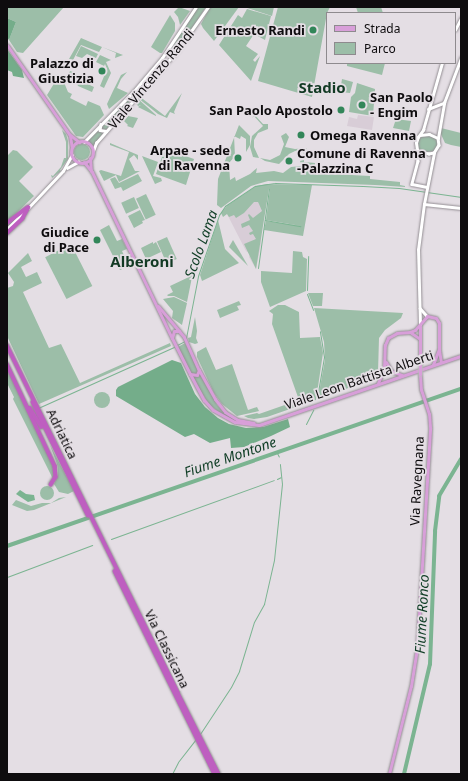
<!DOCTYPE html>
<style>
body{margin:0}
#map{position:relative;width:468px;height:781px;overflow:hidden;background:#e4dee4;font-family:"Noto Sans",sans-serif}
div>[style]{position:absolute}
.built>*{inset:0;background:#d8cdd7}
.green>*{inset:0;background:#9cbea8;transform-origin:0 0}
.round{border-radius:50%}
.forest>*{inset:0;background:#74ad8a}
.water>*{inset:0;background:#7bb491}
.stream>*{height:1px;margin:-0.5px;padding:0 0.5px;transform-origin:0.5px;border-radius:0.5px;background:#7bb491}
.river>*{height:4px;margin:-2px;padding:0 2px;transform-origin:2px;border-radius:2px;background:#7bb491}
.roads{filter:drop-shadow(0 0 1px #948f94) drop-shadow(0 0 1px #948f94)}
.minor>*{height:2.5px;margin:-1.25px;padding:0 1.25px;transform-origin:1.25px;border-radius:1.25px;background:#fff}
.major>*{height:3px;margin:-1.5px;padding:0 1.5px;transform-origin:1.5px;border-radius:1.5px;background:#d89fd9}
.major>.ring{margin:-1.5px;padding:0;box-sizing:content-box;background:none;border:3px solid #d89fd9;border-radius:50%}
.highway>*{height:3.5px;margin:-1.75px;padding:0 1.75px;transform-origin:1.75px;border-radius:1.75px;background:#be5fc0}
.bridges{filter:drop-shadow(0 0 1px #bcbbbc) drop-shadow(0 0 1px #bcbbbc)}
.major-bridge>*{height:3px;margin:-1.5px;padding:0 1.5px;transform-origin:1.5px;border-radius:1.5px;background:#d89fd9}
.dots>*{width:11px;height:11px;translate:-50% -50%;box-sizing:border-box;border:2px solid #e4dee4;border-radius:50%}
span{translate:-50% -50%;white-space:nowrap;text-align:center;line-height:1.15;-webkit-text-stroke:3.5px #e4dee4;paint-order:stroke}
.poi-label{font-size:13px;color:#0e0c0e;font-weight:700}
.right{translate:-100% -50%;text-align:right}
.left{translate:0 -50%;text-align:left}
.street-label{font-size:13px;color:#0e0c0e}
.water-label{font-size:14px;color:#0f3d25;font-style:italic}
.quarter-label{font-size:15px;color:#123a24;font-weight:700}
.frame{position:absolute;inset:0;border:8px solid #0e0c0e;pointer-events:none}
.legend{position:absolute;left:326px;top:12px;width:130px;height:52px;box-sizing:border-box;background:#e4dee4;border:1px solid #8e8a8e;margin:0;padding:5px 7px;list-style:none;font-size:12px;color:#0e0c0e}
.legend li{display:flex;align-items:center;gap:8px;height:20px}
.legend b{width:20px;border:1px solid #8e8a8e}
</style>
<div id="map">
<div class="built">
<div style="clip-path:polygon(358px 115px,374px 117px,372px 130px,347px 126px,349px 117px,357px 119px)"></div>
<div style="clip-path:polygon(263px 189px,261px 244px,256px 269px,249px 257px,250px 254px,246px 251px,227px 214px)"></div>
</div>
<div class="green">
<div style="clip-path:polygon(7px 7px,64px 7px,23px 53px,17px 52px,9px 40px,16px 22px,7px 18px)"></div>
<div style="clip-path:polygon(179px 7px,190px 11px,180px 25px,178px 17px,174px 12px)"></div>
<div style="clip-path:polygon(198px 7px,206px 7px,187px 36px,172px 55px,170px 55px,169px 52px)"></div>
<div style="clip-path:polygon(210px 7px,239px 7px,214px 41px,203px 28px,201px 24px)"></div>
<div style="clip-path:polygon(244px 7px,274px 7px,272px 16px)"></div>
<div style="clip-path:polygon(278px 7px,330px 7px,327px 13px,312px 97px,258px 81px)"></div>
<div style="clip-path:polygon(356px 7px,381px 7px,383px 13px,358px 13px)"></div>
<div style="clip-path:polygon(247px 9px,271px 16px,265px 40px,254px 34px,246px 46px,258px 54px,253px 60px,255px 62px,260px 56px,251px 81px,219px 45px,238px 15px,242px 18px)"></div>
<div style="clip-path:polygon(170px 15px,175px 23px,175px 31px,162px 53px,160px 53px,151px 47px)"></div>
<div style="clip-path:polygon(81px 38px,102px 47px,123px 55px,115px 58px,116px 53px,102px 47px,99px 52px,81px 45px,73px 60px,69px 59px)"></div>
<div style="clip-path:polygon(81px 46px,98px 54px,96px 58px,87px 54px,82px 58px,76px 56px)"></div>
<div style="clip-path:polygon(100px 55px,111px 60px,106px 62px,111px 73px,104px 88px,100px 86px,107px 69px,105px 64px,104px 66px,96px 62px)"></div>
<div style="clip-path:polygon(163px 59px,166px 60px,166px 62px,123px 109px,106px 130px,101px 129px,102px 125px,134px 94px)"></div>
<div style="clip-path:polygon(347px 63px,385px 63px,382px 75px,347px 66px)"></div>
<div style="clip-path:polygon(70px 71px,76px 73px,79px 80px,94px 87px,92px 92px,78px 86px,73px 74px,68px 76px)"></div>
<div style="clip-path:polygon(127px 72px,121px 79px,117px 88px,128px 93px,109px 109px,107px 104px,113px 91px,121px 75px)"></div>
<div style="clip-path:polygon(58px 77px,64px 78px,63px 80px,68px 92px,72px 94px,70px 98px,86px 106px,88px 101px,100px 106px,104px 115px,83px 137px,76px 136px,47px 95px)"></div>
<div style="clip-path:polygon(342px 79px,353px 82px,350px 93px,340px 92px)"></div>
<div style="clip-path:polygon(357px 83px,375px 89px,373px 116px,349px 112px,351px 97px,355px 93px)"></div>
<div style="clip-path:polygon(182px 93px,174px 112px,175px 114px,170px 112px,167px 118px,158px 114px,138px 98px,139px 96px,165px 116px)"></div>
<div style="clip-path:polygon(137px 98px,156px 115px,156px 116px,138px 107px,141px 105px,138px 106px,135px 102px)"></div>
<div style="clip-path:polygon(249px 109px,263px 124px,268px 124px,268px 129px,258px 133px,254px 140px,254px 147px,259px 158px,253px 157px,250px 147px,252px 136px,263px 126px,254px 116px,252px 118px,254px 115px,249px 111px,247px 112px)"></div>
<div style="clip-path:polygon(128px 116px,138px 118px,133px 128px,127px 126px,128px 125px,124px 121px)"></div>
<div style="clip-path:polygon(396px 119px,411px 121px,409px 131px,393px 128px)"></div>
<div style="clip-path:polygon(239px 125px,250px 136px,250px 145px,246px 152px,246px 139px,241px 136px,240px 139px,234px 136px,235px 156px,229px 163px,230px 180px,235px 177px,236px 181px,250px 174px,257px 168px,256px 173px,274px 171px,283px 173px,291px 167px,302px 166px,300px 161px,304px 160px,304px 162px,315px 163px,314px 173px,370px 176px,370px 179px,400px 182px,400px 185px,405px 186px,405px 187px,375px 185px,268px 181px,251px 186px,221px 208px,217px 205px,218px 179px)"></div>
<div style="clip-path:polygon(441px 128px,461px 133px,461px 147px,451px 145px,445px 143px,440px 132px)"></div>
<div style="clip-path:polygon(98px 129px,103px 134px,92px 147px,87px 141px)"></div>
<div style="clip-path:polygon(62px 130px,66px 134px,68px 141px,68px 159px,60px 170px,61px 171px,52px 178px,51px 175px,53px 176px,61px 167px,64px 158px,66px 158px,66px 142px)"></div>
<div style="clip-path:polygon(286px 133px,289px 137px,285px 147px,295px 149px,307px 148px,304px 154px,302px 150px,295px 151px,289px 154px,279px 164px,265px 161px,260px 158px,270px 160px,280px 155px,284px 144px,281px 136px)"></div>
<div style="clip-path:polygon(424px 135px,433px 137px,438px 141px,438px 143px,434px 151px,426px 152px,418px 149px,417px 141px)"></div>
<div style="clip-path:polygon(110px 143px,138px 155px,138px 160px,134px 155px,129px 159px,135px 171px,140px 171px,119px 182px,116px 175px,104px 181px,99px 171px,101px 170px,121px 176px,129px 152px,110px 145px)"></div>
<div class="round" style="left:74px;top:144px;width:16px;height:16px"></div>
<div style="clip-path:polygon(13px 150px,17px 151px,33px 167px,19px 181px,34px 196px,7px 222px,7px 156px)"></div>
<div style="clip-path:polygon(168px 150px,194px 159px,186px 185px,156px 174px,164px 151px,167px 152px)"></div>
<div style="clip-path:polygon(142px 156px,158px 162px,153px 176px,161px 178px,162px 181px,155px 184px)"></div>
<div style="clip-path:polygon(138px 174px,142px 181px,123px 191px,121px 187px,115px 189px,110px 179px,115px 177px,119px 183px)"></div>
<div style="clip-path:polygon(267px 184px,312px 185px,303px 236px,264px 230px,266px 221px,301px 226px,266px 220px,270px 189px,269px 189px,256px 269px,244px 244px,256px 239px,253px 234px,250px 235px,249px 233px,253px 231px,249px 225px,242px 228px,241px 224px,250px 220px,248px 215px,249px 214px,253px 218px,262px 211px,259px 204px,258px 202px,254px 202px,244px 213px,236px 218px,234px 215px,229px 217px,227px 214px,223px 217px,221px 213px,227px 206px,256px 186px)"></div>
<div style="left:146px;top:194px;width:23px;height:11px;rotate:65deg"></div>
<div style="left:134px;top:197px;width:12px;height:14px;rotate:66deg"></div>
<div style="clip-path:polygon(140px 210px,145px 220px,142px 221px,143px 223px,134px 228px,128px 216px)"></div>
<div style="clip-path:polygon(218px 220px,225px 249px,239px 263px,202px 281px,200px 275px)"></div>
<div style="clip-path:polygon(109px 225px,117px 241px,122px 239px,127px 249px,122px 251px,129px 266px,120px 270px,100px 230px)"></div>
<div style="left:167px;top:237px;width:24px;height:11px;rotate:66deg"></div>
<div style="clip-path:polygon(233px 240px,244px 259px,248px 266px,229px 247px)"></div>
<div style="clip-path:polygon(153px 242px,153px 244px,156px 242px,161px 252px,146px 259px,141px 248px)"></div>
<div style="left:71px;top:244px;width:47px;height:29px;rotate:63deg"></div>
<div style="clip-path:polygon(293px 251px,302px 252px,303px 257px,307px 259px,306px 291px,270px 307px,261px 282px,261px 271px,292px 273px)"></div>
<div style="clip-path:polygon(28px 253px,32px 261px,21px 267px,26px 277px,37px 272px,42px 283px,23px 292px,49px 348px,61px 344px,80px 383px,170px 343px,171px 346px,39px 404px,7px 336px,7px 288px,13px 286px,14px 282px,8px 273px)"></div>
<div style="clip-path:polygon(193px 272px,187px 302px,174px 296px,168px 296px,167px 295px,173px 292px,170px 286px,189px 277px,188px 275px)"></div>
<div style="clip-path:polygon(308px 293px,323px 293px,322px 306px,313px 306px)"></div>
<div style="clip-path:polygon(174px 297px,187px 303px,182px 325px,172px 318px,173px 311px,163px 299px)"></div>
<div style="clip-path:polygon(239px 301px,241px 305px,237px 306px,239px 310px,220px 318px,217px 310px)"></div>
<div style="clip-path:polygon(278px 305px,285px 305px,299px 312px,300px 338px,320px 337px,323px 353px,316px 400px,267px 417px,254px 419px,248px 418px,244px 416px,257px 413px,259px 414px,299px 400px,272px 324px,273px 314px,269px 311px)"></div>
<div style="clip-path:polygon(314px 308px,403px 313px,401px 318px,385px 330px,379px 338px,378px 373px,373px 380px,318px 398px,325px 360px,324px 342px)"></div>
<div style="clip-path:polygon(195px 317px,197px 331px,196px 338px,198px 343px,195px 344px,189px 342px,188px 338px,191px 337px)"></div>
<div style="clip-path:polygon(185px 343px,198px 370px,196px 374px,191px 373px,178px 347px)"></div>
<div style="clip-path:polygon(206px 347px,216px 370px,232px 364px,248px 410px,257px 407px,259px 411px,237px 416px,222px 404px,214px 393px,197px 357px,197px 352px)"></div>
<div style="clip-path:polygon(7px 368px,50px 459px,54px 469px,53px 479px,13px 399px,14px 397px,7px 383px)"></div>
<div style="clip-path:polygon(199px 373px,217px 405px,226px 415px,225px 417px,209px 404px,202px 393px,192px 377px,197px 376px)"></div>
<div class="round" style="left:94px;top:392px;width:16px;height:16px"></div>
<div style="clip-path:polygon(50px 445px,74px 491px,68px 494px,59px 492px,54px 484px,58px 475px,58px 467px)"></div>
<div class="round" style="left:40px;top:486px;width:14px;height:14px"></div>
<div style="clip-path:polygon(66px 497px,34px 510px,27px 511px,12px 505px,16px 500px,31px 506px,42px 503px,51px 503px,59px 498px)"></div>
</div>
<div class="forest">
<div style="clip-path:polygon(7px 18px,16px 22px,9px 40px,7px 37px)"></div>
<div style="clip-path:polygon(7px 49px,22px 70px,24px 78px,13px 76px,12px 72px,7px 70px)"></div>
<div style="clip-path:polygon(172px 360px,181px 363px,195px 394px,205px 407px,218px 418px,229px 424px,246px 428px,263px 427px,288px 419px,290px 427px,271px 436px,244px 447px,231px 448px,230px 438px,210px 443px,194px 434px,185px 437px,116px 396px,116px 390px,118px 387px)"></div>
</div>
<div class="water">
<div style="clip-path:polygon(20px 490px,26px 494px,34px 495px,35px 500px,28px 502px,16px 494px)"></div>
</div>
<div class="stream">
<div style="left:265px;top:220px;width:36px;rotate:10deg"></div>
<div style="left:258px;top:268px;width:80px;rotate:-82.1deg"></div>
<div style="left:307px;top:290px;width:34px;rotate:-88deg"></div>
<div style="left:307px;top:294px;width:17px;rotate:69deg"></div>
<div style="left:186px;top:338px;width:63px;rotate:-79deg"></div>
<div style="left:198px;top:276px;width:65px;rotate:-71deg"></div>
<div style="left:219px;top:215px;width:11px;rotate:-56deg"></div>
<div style="left:225px;top:206px;width:36px;rotate:-34deg"></div>
<div style="left:255px;top:186px;width:20px;rotate:-9deg"></div>
<div style="left:275px;top:183px;width:88px;rotate:2deg"></div>
<div style="left:363px;top:186px;width:36px;rotate:3deg"></div>
<div style="left:399px;top:188px;width:63px;rotate:8.3deg"></div>
<div style="left:177px;top:345px;width:9px;rotate:-27deg"></div>
<div style="left:317px;top:398px;width:42px;rotate:-80.3deg"></div>
<div style="left:324px;top:357px;width:26px;rotate:-99deg"></div>
<div style="left:38px;top:408px;width:149px;rotate:-24.2deg"></div>
<div style="left:306px;top:424px;width:16px;rotate:-63deg"></div>
<div style="left:277px;top:453px;width:4px;rotate:63deg"></div>
<div style="left:277px;top:479px;width:4px;rotate:-27deg"></div>
<div style="left:111px;top:539px;width:173px;rotate:-19.9deg"></div>
<div style="left:7px;top:577px;width:91px;rotate:-20.6deg"></div>
<div style="left:200px;top:734px;width:56px;rotate:-56.6deg"></div>
<div style="left:231px;top:687px;width:18px;rotate:-63deg"></div>
<div style="left:239px;top:671px;width:51px;rotate:-73deg"></div>
<div style="left:254px;top:622px;width:21px;rotate:-61deg"></div>
<div style="left:264px;top:604px;width:45px;rotate:-77.2deg"></div>
<div style="left:274px;top:560px;width:76px;rotate:-84deg"></div>
<div style="left:282px;top:484px;width:20px;rotate:-96deg"></div>
<div style="left:172px;top:774px;width:13px;rotate:-63deg"></div>
<div style="left:178px;top:762px;width:29px;rotate:-52deg"></div>
</div>
<div class="river">
<div style="left:7px;top:546px;width:480px;rotate:-19.1deg"></div>
<div style="left:404px;top:774px;width:113px;rotate:-76.7deg"></div>
<div style="left:430px;top:664px;width:133px;rotate:-87.8deg"></div>
<div style="left:435px;top:531px;width:35px;rotate:-83deg"></div>
<div style="left:439px;top:496px;width:43px;rotate:-59.3deg"></div>
</div>
<div class="roads">
<div class="minor">
<div style="left:455px;top:30px;width:13px;rotate:-63deg"></div>
<div style="left:428px;top:109px;width:17px;rotate:-21deg"></div>
<div style="left:101px;top:124px;width:6px;rotate:99deg"></div>
<div style="left:100px;top:130px;width:6px;rotate:9deg"></div>
<div style="left:420px;top:135px;width:9px;rotate:-6deg"></div>
<div style="left:429px;top:134px;width:10px;rotate:24deg"></div>
<div style="left:438px;top:138px;width:7px;rotate:82deg"></div>
<div style="left:439px;top:145px;width:9px;rotate:122deg"></div>
<div style="left:434px;top:153px;width:5px;rotate:169deg"></div>
<div style="left:429px;top:154px;width:10px;rotate:-169deg"></div>
<div style="left:419px;top:152px;width:3px;rotate:-135deg"></div>
<div style="left:417px;top:150px;width:7px;rotate:-98deg"></div>
<div style="left:416px;top:143px;width:6px;rotate:-72deg"></div>
<div style="left:418px;top:137px;width:9px;rotate:-54deg"></div>
<div style="left:423px;top:130px;width:70px;rotate:-74.2deg"></div>
<div style="left:438px;top:138px;width:36px;rotate:-80deg"></div>
<div style="left:444px;top:103px;width:48px;rotate:-69.3deg"></div>
<div style="left:84px;top:142px;width:71px;rotate:-45.6deg"></div>
<div style="left:134px;top:91px;width:43px;rotate:-49.7deg"></div>
<div style="left:162px;top:58px;width:61px;rotate:-56.3deg"></div>
<div style="left:417px;top:150px;width:11px;rotate:85deg"></div>
<div style="left:418px;top:161px;width:24px;rotate:105deg"></div>
<div style="left:412px;top:184px;width:15px;rotate:11deg"></div>
<div style="left:93px;top:151px;width:9px;rotate:-69deg"></div>
<div style="left:96px;top:143px;width:123px;rotate:-48.6deg"></div>
<div style="left:177px;top:51px;width:54px;rotate:-54.8deg"></div>
<div style="left:67px;top:168px;width:13px;rotate:-29deg"></div>
<div style="left:424px;top:204px;width:37px;rotate:6deg"></div>
<div style="left:28px;top:208px;width:51px;rotate:-46.6deg"></div>
<div style="left:63px;top:171px;width:18px;rotate:-61deg"></div>
<div style="left:7px;top:229px;width:23px;rotate:-45deg"></div>
<div style="left:420px;top:308px;width:11px;rotate:49deg"></div>
<div style="left:420px;top:325px;width:75px;rotate:-91.5deg"></div>
<div style="left:418px;top:250px;width:46px;rotate:-82.6deg"></div>
<div style="left:424px;top:204px;width:52px;rotate:-78.9deg"></div>
</div>
<div class="major">
<div style="left:7px;top:45px;width:108px;rotate:55.1deg"></div>
<div style="left:69px;top:134px;width:13px;rotate:39deg"></div>
<div style="left:70px;top:136px;width:12px;rotate:81deg"></div>
<div class="ring" style="left:71px;top:141px;width:19px;height:19px"></div>
<div style="left:90px;top:158px;width:13px;rotate:86deg"></div>
<div style="left:84px;top:162px;width:13px;rotate:51deg"></div>
<div style="left:92px;top:172px;width:184px;rotate:64.3deg"></div>
<div style="left:158px;top:306px;width:33px;rotate:50deg"></div>
<div style="left:174px;top:331px;width:5px"></div>
<div style="left:179px;top:331px;width:8px;rotate:50deg"></div>
<div style="left:184px;top:337px;width:36px;rotate:66deg"></div>
<div style="left:199px;top:370px;width:5px;rotate:112deg"></div>
<div style="left:197px;top:375px;width:7px;rotate:-172deg"></div>
<div style="left:190px;top:374px;width:40px;rotate:-116.6deg"></div>
<div style="left:172px;top:338px;width:7px;rotate:-74deg"></div>
<div style="left:410px;top:332px;width:12px;rotate:35deg"></div>
<div style="left:439px;top:350px;width:12px;rotate:81deg"></div>
<div style="left:386px;top:362px;width:10px;rotate:61deg"></div>
<div style="left:391px;top:371px;width:12px;rotate:20deg"></div>
<div style="left:420px;top:364px;width:38px;rotate:-90deg"></div>
<div style="left:199px;top:370px;width:33px;rotate:61deg"></div>
<div style="left:215px;top:399px;width:16px;rotate:52deg"></div>
<div style="left:225px;top:412px;width:15px;rotate:32deg"></div>
<div style="left:238px;top:420px;width:16px;rotate:11deg"></div>
<div style="left:190px;top:374px;width:30px;rotate:62deg"></div>
<div style="left:204px;top:400px;width:13px;rotate:48deg"></div>
<div style="left:213px;top:410px;width:25px;rotate:29deg"></div>
<div style="left:235px;top:422px;width:24px;rotate:7deg"></div>
<div style="left:259px;top:425px;width:213px;rotate:-18.9deg"></div>
<div style="left:378px;top:383px;width:15px;rotate:-67deg"></div>
<div style="left:384px;top:369px;width:24px;rotate:-88deg"></div>
<div style="left:385px;top:345px;width:8px;rotate:-67deg"></div>
<div style="left:388px;top:338px;width:10px;rotate:-29deg"></div>
<div style="left:397px;top:333px;width:13px;rotate:-4deg"></div>
<div style="left:410px;top:332px;width:5px;rotate:-22deg"></div>
<div style="left:415px;top:330px;width:18px;rotate:-49deg"></div>
<div style="left:427px;top:316px;width:9px;rotate:13deg"></div>
<div style="left:436px;top:318px;width:6px;rotate:59deg"></div>
<div style="left:439px;top:323px;width:26px;rotate:90deg"></div>
<div style="left:439px;top:349px;width:17px;rotate:111deg"></div>
<div style="left:389px;top:774px;width:91px;rotate:-76deg"></div>
<div style="left:411px;top:686px;width:37px;rotate:-81deg"></div>
<div style="left:417px;top:649px;width:222px;rotate:-86.6deg"></div>
<div style="left:430px;top:427px;width:13px;rotate:-94deg"></div>
<div style="left:429px;top:414px;width:25px;rotate:-108deg"></div>
<div style="left:421px;top:390px;width:16px;rotate:-94deg"></div>
</div>
<div class="highway">
<div style="left:7px;top:223px;width:25px;rotate:-37deg"></div>
<div style="left:7px;top:233px;width:21px;rotate:-43deg"></div>
<div style="left:22px;top:219px;width:13px;rotate:-61deg"></div>
<div style="left:7px;top:345px;width:388px;rotate:63.8deg"></div>
<div style="left:178px;top:693px;width:91px;rotate:63.2deg"></div>
<div style="left:7px;top:364px;width:113px;rotate:64.8deg"></div>
<div style="left:55px;top:466px;width:11px;rotate:85deg"></div>
<div style="left:56px;top:477px;width:9px;rotate:122deg"></div>
<div style="left:33px;top:402px;width:126px;rotate:64deg"></div>
<div style="left:30px;top:408px;width:22px;rotate:58deg"></div>
<div style="left:115px;top:571px;width:226px;rotate:63.8deg"></div>
</div>
</div>
<div class="bridges">
<div class="major-bridge">
<div style="left:420px;top:374px;width:10px;rotate:-90deg"></div>
</div>
</div>
<div class="dots">
<div style="left:313px;top:30px;background:#328659"></div>
<div style="left:102px;top:71px;background:#328659"></div>
<div style="left:362px;top:105px;background:#328659"></div>
<div style="left:341px;top:110px;background:#328659"></div>
<div style="left:301px;top:135px;background:#328659"></div>
<div style="left:238px;top:158px;background:#328659"></div>
<div style="left:289px;top:161px;background:#328659"></div>
<div style="left:97px;top:240px;background:#328659"></div>
</div>
<div class="poi-label">
<span class="right" style="left:305px;top:30px">Ernesto Randi</span>
<span class="right" style="left:94px;top:71px">Palazzo di<br>Giustizia</span>
<span class="left" style="left:370px;top:105px">San Paolo<br>- Engim</span>
<span class="right" style="left:333px;top:110px">San Paolo Apostolo</span>
<span class="left" style="left:310px;top:135px">Omega Ravenna</span>
<span class="right" style="left:230px;top:158px">Arpae - sede<br>di Ravenna</span>
<span class="left" style="left:297px;top:161px">Comune di Ravenna<br>-Palazzina C</span>
<span class="right" style="left:89px;top:240px">Giudice<br>di Pace</span>
</div>
<div class="street-label">
<span style="left:151px;top:79px;rotate:-50deg">Viale Vincenzo Randi</span>
<span style="left:359px;top:380px;rotate:-19deg">Viale Leon Battista Alberti</span>
<span style="left:62px;top:434px;rotate:64deg">Adriatica</span>
<span style="left:417px;top:481px;rotate:-87deg">Via Ravegnana</span>
<span style="left:167px;top:649px;rotate:64deg">Via Classicana</span>
</div>
<div class="water-label">
<span style="left:201px;top:244px;rotate:-70deg">Scolo Lama</span>
<span style="left:230px;top:457px;rotate:-19deg">Fiume Montone</span>
<span style="left:422px;top:614px;rotate:-87deg">Fiume Ronco</span>
</div>
<div class="quarter-label">
<span style="left:322px;top:88px">Stadio</span>
<span style="left:142px;top:262px">Alberoni</span>
</div>
<div class="frame"></div>
<ul class="legend">
<li><b style="height:5px;background:#d89fd9"></b>Strada</li>
<li><b style="height:11px;background:#9cbea8"></b>Parco</li>
</ul>
</div>
